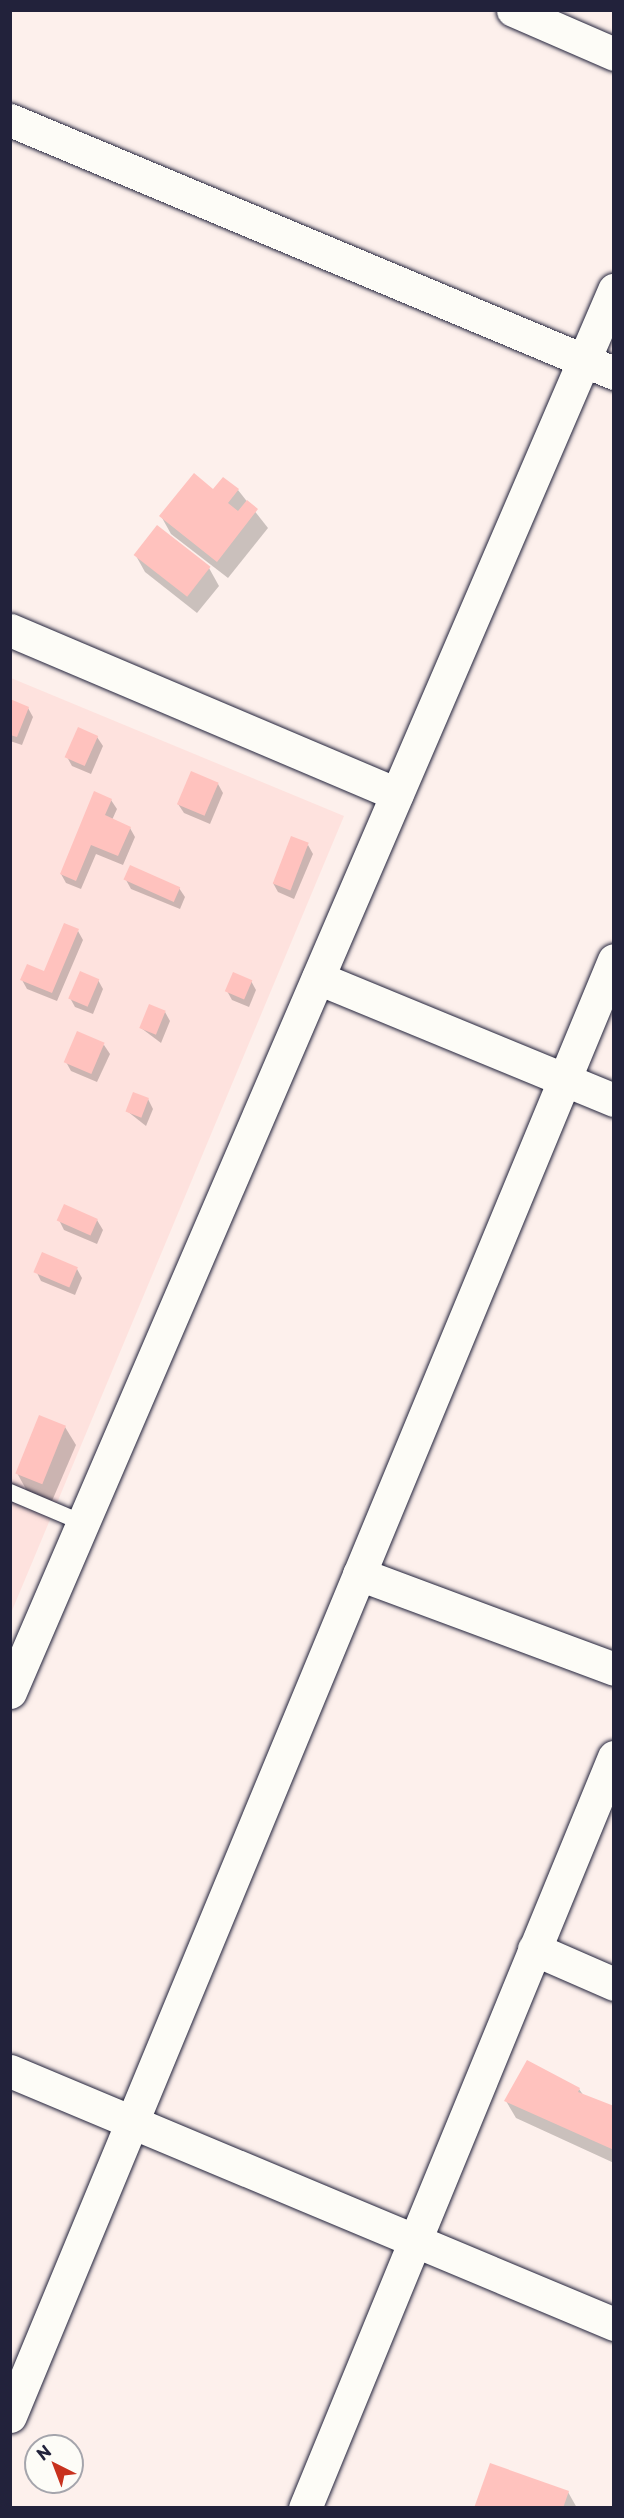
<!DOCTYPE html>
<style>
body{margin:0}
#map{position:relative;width:624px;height:2518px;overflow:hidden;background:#fdf0ec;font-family:"Playpen Sans",sans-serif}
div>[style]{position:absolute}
.built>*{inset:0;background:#fee2de}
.shadow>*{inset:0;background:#0003}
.building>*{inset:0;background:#ffc2be;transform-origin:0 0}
.roads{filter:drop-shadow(0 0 2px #22223b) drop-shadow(0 0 2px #22223b)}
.service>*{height:16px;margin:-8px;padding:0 8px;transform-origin:8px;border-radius:8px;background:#fdfcf7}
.minor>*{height:33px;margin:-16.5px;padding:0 16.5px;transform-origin:16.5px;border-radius:16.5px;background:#fdfcf7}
span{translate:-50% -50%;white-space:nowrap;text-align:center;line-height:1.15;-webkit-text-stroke:5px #fdfcf7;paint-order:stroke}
.frame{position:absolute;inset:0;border:12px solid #22223b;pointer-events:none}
.north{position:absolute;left:24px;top:2434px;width:60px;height:60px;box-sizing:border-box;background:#fdfcf7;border:2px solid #a5a5ac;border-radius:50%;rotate:318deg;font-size:16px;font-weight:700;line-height:24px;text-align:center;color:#22223b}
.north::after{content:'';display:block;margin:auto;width:21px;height:27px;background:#c8321e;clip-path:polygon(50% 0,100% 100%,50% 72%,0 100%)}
</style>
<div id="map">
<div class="built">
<div style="clip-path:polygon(11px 678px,344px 816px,11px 1613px)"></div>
</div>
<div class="shadow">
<div style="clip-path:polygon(238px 490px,268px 528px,228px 578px,171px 534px,161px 516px,213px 491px)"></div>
<div style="clip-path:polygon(135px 554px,209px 568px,219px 586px,197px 613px,145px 572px)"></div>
<div style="clip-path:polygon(10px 701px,28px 708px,33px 717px,22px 745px,10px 741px)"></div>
<div style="clip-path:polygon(97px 737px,103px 746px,91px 774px,72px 766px,67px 757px)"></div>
<div style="clip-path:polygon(218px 784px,223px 793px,210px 824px,184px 813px,178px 804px)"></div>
<div style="clip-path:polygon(111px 800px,117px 809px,112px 820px,130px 828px,135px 837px,123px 865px,96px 854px,81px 889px,66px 883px,61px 874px)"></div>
<div style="clip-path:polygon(308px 845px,313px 854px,294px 899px,278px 892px,273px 883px)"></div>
<div style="clip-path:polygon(126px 880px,179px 888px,185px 897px,180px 909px,131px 889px)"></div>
<div style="clip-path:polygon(78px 931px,83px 940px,57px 1001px,27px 989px,22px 980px,45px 973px)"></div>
<div style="clip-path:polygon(98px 980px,103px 989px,93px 1014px,75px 1007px,70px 998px)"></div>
<div style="clip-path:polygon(251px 981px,256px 990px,249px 1007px,232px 1000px,227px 991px)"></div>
<div style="clip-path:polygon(165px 1012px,170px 1021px,161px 1043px,141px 1028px)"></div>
<div style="clip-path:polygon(104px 1045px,110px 1054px,97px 1082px,71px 1071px,66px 1062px)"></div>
<div style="clip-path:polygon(148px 1099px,153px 1109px,146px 1126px,127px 1111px)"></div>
<div style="clip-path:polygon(59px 1220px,97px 1220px,103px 1230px,97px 1244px,64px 1230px)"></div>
<div style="clip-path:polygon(77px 1269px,82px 1278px,75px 1295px,41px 1281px,36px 1271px)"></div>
<div style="clip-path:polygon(65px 1427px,76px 1445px,52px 1501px,27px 1491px,17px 1473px)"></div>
<div style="clip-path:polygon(579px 2089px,584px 2096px,614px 2107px,614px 2163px,516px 2118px,506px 2101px)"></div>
<div style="clip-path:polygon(568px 2492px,577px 2508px,476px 2508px)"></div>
</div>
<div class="building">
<div style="clip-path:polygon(194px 473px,213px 489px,223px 477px,239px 489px,228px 503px,238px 511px,247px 500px,258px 509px,217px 562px,159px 516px)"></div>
<div style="left:157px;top:525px;width:68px;height:38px;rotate:38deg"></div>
<div style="clip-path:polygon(10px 699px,29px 707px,17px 737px,10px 735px)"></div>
<div style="left:78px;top:727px;width:22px;height:33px;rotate:24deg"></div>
<div style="left:191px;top:771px;width:30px;height:36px;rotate:23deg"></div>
<div style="clip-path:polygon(94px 791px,112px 799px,105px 815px,131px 827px,118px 856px,91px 845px,76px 881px,60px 874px)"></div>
<div style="left:291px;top:836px;width:19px;height:51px;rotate:21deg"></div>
<div style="left:130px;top:865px;width:55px;height:16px;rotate:24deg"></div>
<div style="clip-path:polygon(64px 923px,79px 929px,52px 993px,20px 980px,27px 964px,44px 971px)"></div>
<div style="left:80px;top:971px;width:21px;height:30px;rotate:23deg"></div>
<div style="left:233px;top:972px;width:21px;height:21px;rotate:23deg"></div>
<div style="left:149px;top:1004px;width:18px;height:26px;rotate:22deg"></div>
<div style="left:77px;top:1031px;width:30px;height:34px;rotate:23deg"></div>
<div style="left:133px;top:1092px;width:17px;height:21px;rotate:21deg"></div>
<div style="left:64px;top:1204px;width:37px;height:18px;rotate:24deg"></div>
<div style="left:42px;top:1252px;width:39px;height:22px;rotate:23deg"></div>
<div style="left:39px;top:1415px;width:29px;height:63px;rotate:22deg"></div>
<div style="clip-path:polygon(527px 2060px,580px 2088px,578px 2092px,614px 2106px,614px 2150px,504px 2101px)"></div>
<div style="clip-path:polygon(490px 2463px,569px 2491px,563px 2508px,474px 2508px)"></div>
</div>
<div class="roads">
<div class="service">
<div style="left:10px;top:1492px;width:79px;rotate:23deg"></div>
</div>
<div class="minor">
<div style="left:513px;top:10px;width:110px;rotate:23.5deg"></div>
<div style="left:10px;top:120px;width:655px;rotate:22.73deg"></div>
<div style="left:10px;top:630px;width:420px;rotate:23deg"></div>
<div style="left:318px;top:978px;width:320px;rotate:22.4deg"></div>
<div style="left:359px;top:1574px;width:272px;rotate:20.4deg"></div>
<div style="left:10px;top:1692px;width:1527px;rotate:-66.69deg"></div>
<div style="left:534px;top:1949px;width:87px;rotate:23.6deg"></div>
<div style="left:10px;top:2071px;width:655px;rotate:22.73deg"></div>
<div style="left:10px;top:2416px;width:1576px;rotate:-67.47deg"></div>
<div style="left:305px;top:2508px;width:812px;rotate:-67.64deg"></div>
</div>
</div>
<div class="frame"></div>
<div class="north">N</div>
</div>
